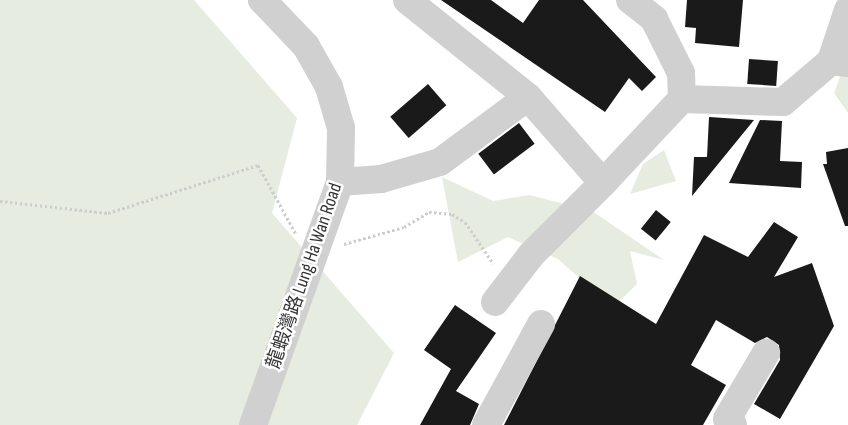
<!DOCTYPE html>
<meta charset="utf-8">
<style>
body{margin:0}
#map{position:relative;width:848px;height:425px;overflow:hidden;background:#fff;font-family:"Sofia Sans Condensed","Noto Sans TC",sans-serif}
div>[style]{position:absolute}
.green>*{inset:0;background:#e6ecdf}
.building>*{inset:0;background:#1a1a1a;transform-origin:0 0}
.path>*{height:3px;margin-top:-1.5px;transform-origin:0;background:repeating-linear-gradient(90deg,#cdcdcd 0 2.5px,transparent 0 5px)}
.minor>*{height:28px;margin:-14px;padding:0 14px;transform-origin:14px;border-radius:14px;background:#d0d0d0}
span{translate:-50% -50%;white-space:nowrap;text-align:center;line-height:1.15;-webkit-text-stroke:5px #fff;paint-order:stroke}
.street-label{font-size:19px;color:#333}
</style>
<div id="map">
<div class="green">
<div style="clip-path:polygon(0 0,194px 0,297px 118px,272px 213px,394px 353px,357px 425px,0 425px)"></div>
<div style="clip-path:polygon(848px 55px,848px 113px,834px 93px)"></div>
<div style="clip-path:polygon(664px 150px,676px 181px,630px 194px,643px 164px)"></div>
<div style="clip-path:polygon(442px 177px,493px 201px,529px 195px,592px 211px,664px 260px,630px 251px,637px 284px,613px 308px,558px 259px,508px 237px,458px 262px)"></div>
</div>
<div class="building">
<div style="clip-path:polygon(441px 0,491px 0,523px 23px,539px 0,583px 0,656px 77px,642px 91px,629px 78px,605px 112px)"></div>
<div style="clip-path:polygon(687px 0,743px 0,739px 47px,695px 43px,696px 28px,685px 27px)"></div>
<div style="left:749px;top:59px;width:29px;height:25px;rotate:4deg"></div>
<div style="left:428px;top:84px;width:28px;height:50px;rotate:49deg"></div>
<div style="clip-path:polygon(709px 117px,754px 120px,692px 196px,694px 157px,707px 157px)"></div>
<div style="clip-path:polygon(760px 120px,782px 121px,780px 161px,802px 162px,801px 188px,729px 183px)"></div>
<div style="left:519px;top:123px;width:26px;height:51px;rotate:53deg"></div>
<div style="clip-path:polygon(848px 148px,848px 226px,845px 226px,823px 164px,827px 164px,826px 152px)"></div>
<div style="left:656px;top:210px;width:19px;height:24px;rotate:39deg"></div>
<div style="clip-path:polygon(774px 222px,798px 237px,774px 277px,812px 263px,834px 326px,780px 419px,754px 404px,780px 360px,779px 345px,767px 337px,755px 343px,716px 320px,691px 365px,726px 385px,703px 425px,504px 425px,580px 276px,656px 324px,704px 235px,748px 257px)"></div>
<div style="clip-path:polygon(455px 305px,496px 333px,456px 391px,479px 404px,470px 425px,420px 425px,451px 369px,424px 350px)"></div>
</div>
<div class="path">
<div style="left:0;top:201px;width:109px;rotate:6.3deg"></div>
<div style="left:108px;top:213px;width:157px;rotate:-17.7deg"></div>
<div style="left:258px;top:165px;width:79px;rotate:61.2deg"></div>
<div style="left:344px;top:244px;width:62px;rotate:-15.8deg"></div>
<div style="left:404px;top:227px;width:29px;rotate:-31deg"></div>
<div style="left:429px;top:212px;width:23px;rotate:5deg"></div>
<div style="left:452px;top:214px;width:15px;rotate:32deg"></div>
<div style="left:465px;top:222px;width:50px;rotate:55.7deg"></div>
</div>
<div class="minor">
<div style="left:407px;top:0;width:155px;rotate:38.7deg"></div>
<div style="left:630px;top:0;width:31px;rotate:38deg"></div>
<div style="left:654px;top:19px;width:60px;rotate:63.4deg"></div>
<div style="left:681px;top:73px;width:26px;rotate:88deg"></div>
<div style="left:831px;top:61px;width:54px;rotate:-71.6deg"></div>
<div style="left:340px;top:182px;width:41px;rotate:-4.2deg"></div>
<div style="left:381px;top:179px;width:61px;rotate:-16.1deg"></div>
<div style="left:440px;top:162px;width:109px;rotate:-36.5deg"></div>
<div style="left:528px;top:97px;width:114px;rotate:48.9deg"></div>
<div style="left:603px;top:183px;width:115px;rotate:-46.8deg"></div>
<div style="left:682px;top:99px;width:101px;rotate:1.7deg"></div>
<div style="left:783px;top:102px;width:63px;rotate:-40.5deg"></div>
<div style="left:831px;top:61px;width:17px;rotate:7deg"></div>
<div style="left:495px;top:302px;width:59px;rotate:-52.5deg"></div>
<div style="left:531px;top:255px;width:102px;rotate:-45deg"></div>
<div style="left:253px;top:425px;width:258px;rotate:-70.3deg"></div>
<div style="left:340px;top:182px;width:54px;rotate:-88.9deg"></div>
<div style="left:341px;top:128px;width:43px;rotate:-106.3deg"></div>
<div style="left:329px;top:87px;width:47px;rotate:-119.3deg"></div>
<div style="left:306px;top:46px;width:64px;rotate:-133.7deg"></div>
<div style="left:486px;top:425px;width:115px;rotate:-61.4deg"></div>
<div style="left:733px;top:425px;width:8px;rotate:-135deg"></div>
<div style="left:727px;top:419px;width:77px;rotate:-59.4deg"></div>
</div>
<div class="street-label">
<span style="left:305px;top:276px;rotate:-71deg">龍蝦灣路 Lung Ha Wan Road</span>
</div>
</div>
